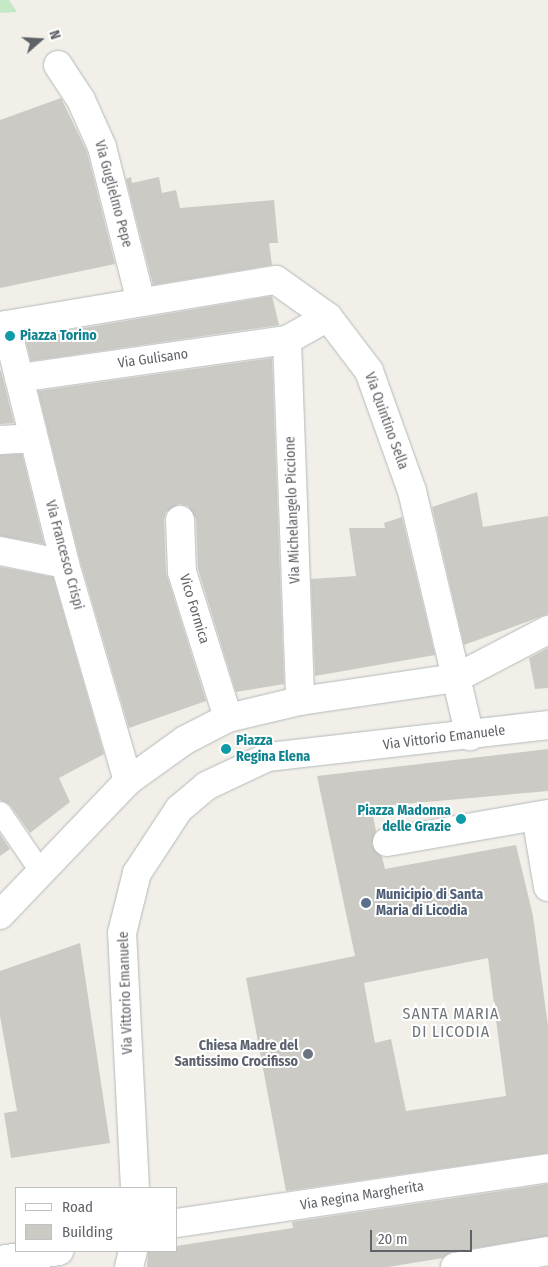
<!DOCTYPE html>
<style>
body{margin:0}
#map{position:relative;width:548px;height:1267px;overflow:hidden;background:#f1efe8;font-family:"Fira Sans Condensed",sans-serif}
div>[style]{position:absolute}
.green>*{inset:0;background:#c5e8c5}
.building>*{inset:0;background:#cccac5}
.roads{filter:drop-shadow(0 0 1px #b5b8bc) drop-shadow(0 0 1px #b5b8bc)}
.pedestrian>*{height:21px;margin:-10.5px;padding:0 10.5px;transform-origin:10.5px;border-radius:10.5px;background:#fff}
.minor>*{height:28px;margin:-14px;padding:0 14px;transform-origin:14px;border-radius:14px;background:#fff}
.tertiary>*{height:28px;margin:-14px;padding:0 14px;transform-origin:14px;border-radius:14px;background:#fff}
.dots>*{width:14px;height:14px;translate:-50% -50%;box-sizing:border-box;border:2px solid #fff;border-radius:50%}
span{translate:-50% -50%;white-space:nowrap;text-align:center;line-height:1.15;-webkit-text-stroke:4px #fff;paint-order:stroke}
.street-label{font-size:14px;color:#5f6368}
.culture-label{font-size:14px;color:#0d838f;font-weight:700}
.left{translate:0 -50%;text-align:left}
.right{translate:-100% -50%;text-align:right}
.service-label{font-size:14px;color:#4e5e75;font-weight:700}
.worship-label{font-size:14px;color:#5b616d;font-weight:700}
.quarter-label{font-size:16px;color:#70757a;letter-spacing:1px}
.legend{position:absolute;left:15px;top:1187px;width:162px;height:65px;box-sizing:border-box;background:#fff;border:1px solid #bfc1c3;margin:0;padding:6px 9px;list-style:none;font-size:15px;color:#5f6368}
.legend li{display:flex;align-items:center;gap:10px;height:25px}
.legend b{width:25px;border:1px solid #bfc1c3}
.north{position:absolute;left:15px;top:15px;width:50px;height:50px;-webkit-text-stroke:4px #fff;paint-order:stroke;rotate:71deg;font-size:14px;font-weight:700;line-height:20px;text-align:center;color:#5f6368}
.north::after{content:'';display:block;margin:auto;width:18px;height:22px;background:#5f6368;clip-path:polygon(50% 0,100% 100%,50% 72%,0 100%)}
.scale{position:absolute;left:370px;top:1230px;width:102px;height:22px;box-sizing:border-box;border:2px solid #5f6368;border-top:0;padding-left:6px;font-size:15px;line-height:18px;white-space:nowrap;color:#5f6368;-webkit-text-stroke:4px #fff;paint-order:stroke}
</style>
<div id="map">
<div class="green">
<div style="clip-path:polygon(0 0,9px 0,17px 12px,0 13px)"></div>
</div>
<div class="building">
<div style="clip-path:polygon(61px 98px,87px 152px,115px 264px,0 288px,0 120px)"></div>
<div style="clip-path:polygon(131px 177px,132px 183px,159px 177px,162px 193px,176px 190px,180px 208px,274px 200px,278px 243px,269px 243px,272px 265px,153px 285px,126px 179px)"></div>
<div style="clip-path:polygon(272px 296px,279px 325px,31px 361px,25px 338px)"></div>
<div style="clip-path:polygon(272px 358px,284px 684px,236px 692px,198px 569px,196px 519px,188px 506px,179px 504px,166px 512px,164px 520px,166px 573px,206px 701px,129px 728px,80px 560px,38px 391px)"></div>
<div style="clip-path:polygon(0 371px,1px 371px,14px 423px,0 424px)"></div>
<div style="clip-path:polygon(22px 454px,44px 544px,0 536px,0 455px)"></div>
<div style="clip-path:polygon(477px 492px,483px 527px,548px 516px,548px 614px,464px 645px,432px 507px)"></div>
<div style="clip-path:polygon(402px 517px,435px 655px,315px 676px,311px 579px,356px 576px,349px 528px,385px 528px,384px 523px)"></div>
<div style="clip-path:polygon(0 567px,53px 577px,104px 754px,59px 778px,70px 802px,30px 833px,10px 805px,0 800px)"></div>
<div style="clip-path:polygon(548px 648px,548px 688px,535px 689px,529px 658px)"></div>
<div style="clip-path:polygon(evenodd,548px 749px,548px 791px,371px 807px,376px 831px,372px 845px,382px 857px,385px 869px,516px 845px,533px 916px,548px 1026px,548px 1153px,286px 1191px,246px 978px,355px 956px,317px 776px,548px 749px,488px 958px,506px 1096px,406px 1111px,391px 1039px,375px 1043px,364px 983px,488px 958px)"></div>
<div style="clip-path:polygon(0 834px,10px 849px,0 856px)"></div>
<div style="clip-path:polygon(80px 943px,110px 1143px,11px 1158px,4px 1113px,17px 1111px,0 1016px,0 971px)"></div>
<div style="clip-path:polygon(548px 1184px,548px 1236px,452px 1252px,443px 1258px,388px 1267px,147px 1267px,148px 1251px,176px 1251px,176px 1246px,293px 1228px,292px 1222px)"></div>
</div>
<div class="roads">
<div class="pedestrian">
<div style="left:0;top:812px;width:73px;rotate:55.7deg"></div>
</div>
<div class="minor">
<div style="left:58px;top:65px;width:42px;rotate:56.7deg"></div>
<div style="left:81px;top:100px;width:51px;rotate:65.9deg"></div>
<div style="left:102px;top:147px;width:160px;rotate:75.9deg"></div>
<div style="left:6px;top:325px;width:246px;rotate:76.1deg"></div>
<div style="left:65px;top:564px;width:226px;rotate:73.8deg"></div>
<div style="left:0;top:326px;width:280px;rotate:-9.5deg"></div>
<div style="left:276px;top:280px;width:64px;rotate:35.4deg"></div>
<div style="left:328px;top:317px;width:68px;rotate:52.8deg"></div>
<div style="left:369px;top:371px;width:127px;rotate:70.3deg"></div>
<div style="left:412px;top:491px;width:252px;rotate:76.7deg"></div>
<div style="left:287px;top:340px;width:361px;rotate:87.9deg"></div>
<div style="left:19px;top:378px;width:271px;rotate:-8.1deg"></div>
<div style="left:287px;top:340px;width:47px;rotate:-29.3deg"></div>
<div style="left:0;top:440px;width:33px;rotate:-3deg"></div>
<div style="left:180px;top:520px;width:52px;rotate:87.8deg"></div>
<div style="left:182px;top:572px;width:153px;rotate:72.5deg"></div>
<div style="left:0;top:551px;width:66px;rotate:11.3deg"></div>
<div style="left:536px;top:816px;width:72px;rotate:80.4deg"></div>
<div style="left:387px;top:842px;width:163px;rotate:-9.9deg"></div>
<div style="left:0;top:915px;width:185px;rotate:-46.3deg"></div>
<div style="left:128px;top:781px;width:70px;rotate:-35.7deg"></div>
<div style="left:185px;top:740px;width:48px;rotate:-27.1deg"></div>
<div style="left:228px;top:718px;width:74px;rotate:-13.3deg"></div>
<div style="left:300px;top:701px;width:158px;rotate:-8.4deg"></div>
<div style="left:456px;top:678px;width:104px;rotate:-27.6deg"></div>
<div style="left:0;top:1260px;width:60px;rotate:-8.7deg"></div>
<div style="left:455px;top:1267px;width:94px;rotate:-9.8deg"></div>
</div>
<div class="tertiary">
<div style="left:135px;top:1188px;width:255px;rotate:-92.9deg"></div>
<div style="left:122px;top:933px;width:62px;rotate:-76deg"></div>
<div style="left:137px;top:873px;width:77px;rotate:-56.7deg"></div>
<div style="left:179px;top:809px;width:35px;rotate:-40deg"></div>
<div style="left:206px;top:786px;width:68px;rotate:-25.1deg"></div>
<div style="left:268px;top:757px;width:282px;rotate:-6.5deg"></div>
<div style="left:176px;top:1223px;width:376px;rotate:-8.4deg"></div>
<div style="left:129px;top:1267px;width:16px;rotate:-76deg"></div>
</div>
</div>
<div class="dots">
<div style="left:10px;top:336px;background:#0f9aa8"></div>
<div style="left:226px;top:749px;background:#0f9aa8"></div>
<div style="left:461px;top:819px;background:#0f9aa8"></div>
<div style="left:366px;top:903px;background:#5c6f8a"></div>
<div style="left:308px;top:1054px;background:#6b7280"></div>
</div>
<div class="street-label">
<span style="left:113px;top:194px;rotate:75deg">Via Guglielmo Pepe</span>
<span style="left:153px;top:359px;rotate:-8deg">Via Gulisano</span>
<span style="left:386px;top:421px;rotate:70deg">Via Quintino Sella</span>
<span style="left:293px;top:510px;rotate:-92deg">Via Michelangelo Piccione</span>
<span style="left:64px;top:555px;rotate:75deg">Via Francesco Crispi</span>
<span style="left:194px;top:609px;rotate:73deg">Vico Formica</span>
<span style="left:444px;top:738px;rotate:-7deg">Via Vittorio Emanuele</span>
<span style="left:126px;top:993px;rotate:-92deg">Via Vittorio Emanuele</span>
<span style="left:362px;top:1196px;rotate:-9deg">Via Regina Margherita</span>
</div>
<div class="culture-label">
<span class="left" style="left:20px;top:336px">Piazza Torino</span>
<span class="left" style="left:236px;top:749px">Piazza<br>Regina Elena</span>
<span class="right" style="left:451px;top:819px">Piazza Madonna<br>delle Grazie</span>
</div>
<div class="service-label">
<span class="left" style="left:376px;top:903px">Municipio di Santa<br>Maria di Licodia</span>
</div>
<div class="worship-label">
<span class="right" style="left:298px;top:1054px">Chiesa Madre del<br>Santissimo Crocifisso</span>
</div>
<div class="quarter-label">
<span style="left:451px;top:1023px">SANTA MARIA<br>DI LICODIA</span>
</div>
<ul class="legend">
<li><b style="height:6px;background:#fff"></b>Road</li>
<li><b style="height:14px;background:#cccac5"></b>Building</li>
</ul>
<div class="north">N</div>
<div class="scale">20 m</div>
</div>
